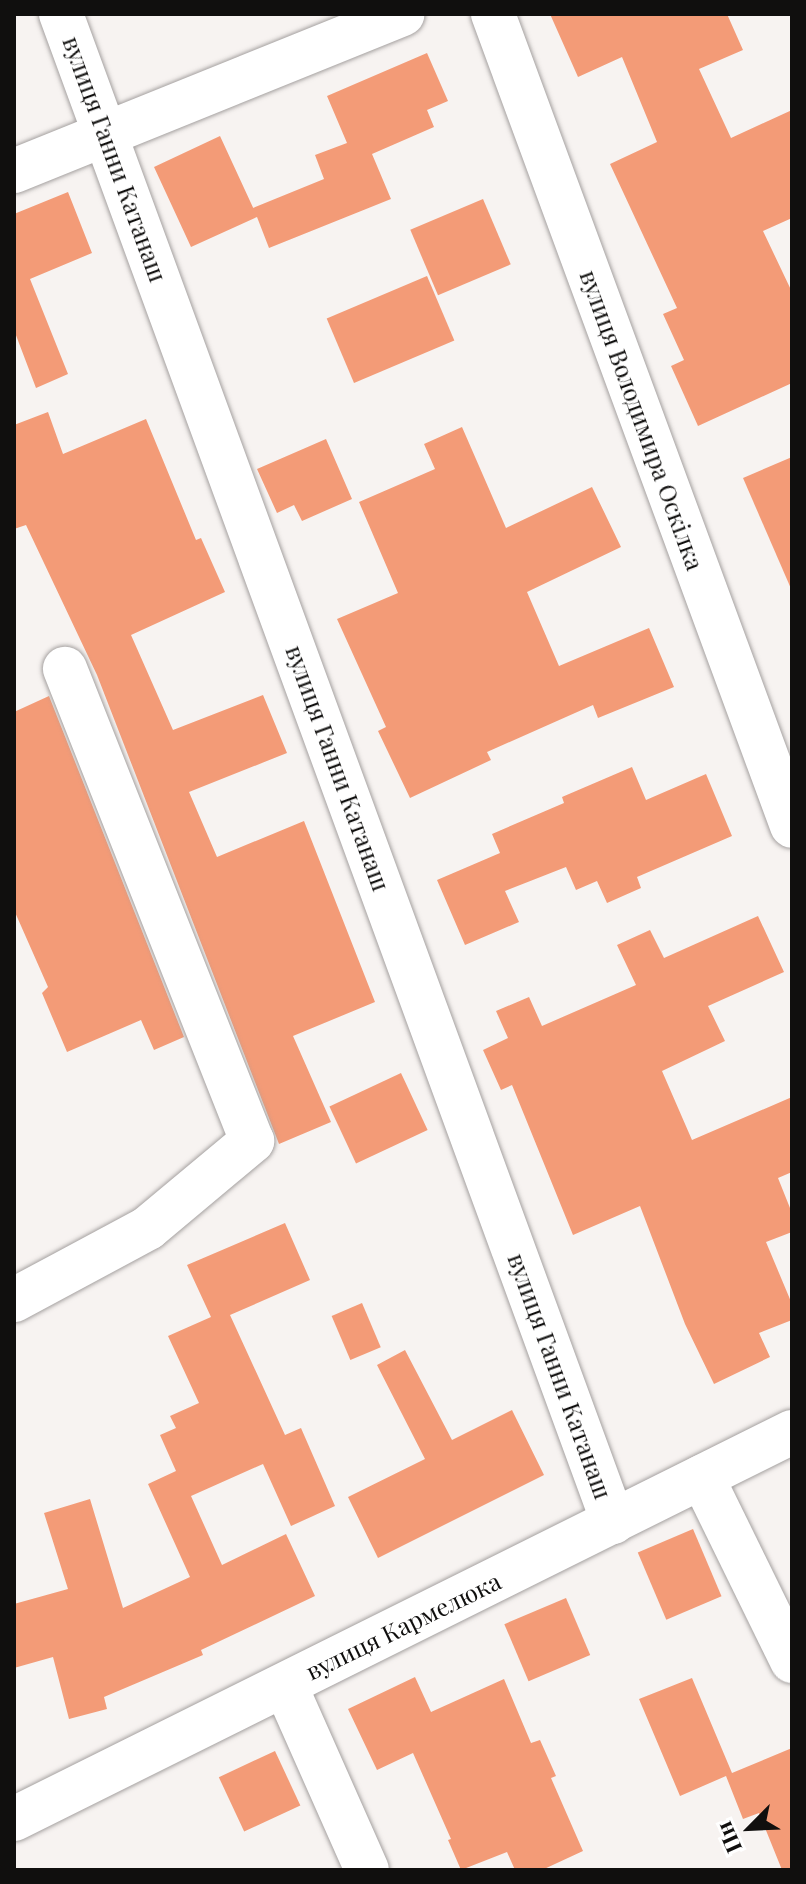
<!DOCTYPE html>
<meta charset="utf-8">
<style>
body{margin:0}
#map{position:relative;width:806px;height:1884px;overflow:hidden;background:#f7f3f1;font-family:"Playfair Display",serif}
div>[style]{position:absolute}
.building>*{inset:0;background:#f39b77;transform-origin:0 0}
.roads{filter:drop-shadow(0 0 2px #a5a1a0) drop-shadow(0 0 2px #a5a1a0)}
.minor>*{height:44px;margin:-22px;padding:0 22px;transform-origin:22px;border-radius:22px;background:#fff}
span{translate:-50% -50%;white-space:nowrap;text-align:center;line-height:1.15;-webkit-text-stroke:6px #fff;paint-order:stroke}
.street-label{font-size:24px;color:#100f0e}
.frame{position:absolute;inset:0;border:16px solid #100f0e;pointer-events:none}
.north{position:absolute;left:710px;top:1788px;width:80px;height:80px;-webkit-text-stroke:6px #fff;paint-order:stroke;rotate:246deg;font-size:22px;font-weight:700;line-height:32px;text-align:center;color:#100f0e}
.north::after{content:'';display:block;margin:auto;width:28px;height:36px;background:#100f0e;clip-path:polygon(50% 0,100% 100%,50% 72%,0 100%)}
</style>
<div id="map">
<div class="building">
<div style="clip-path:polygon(550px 14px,727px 14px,743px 50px,699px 69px,731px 138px,792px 110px,792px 218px,763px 231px,792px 292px,792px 383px,698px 426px,671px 366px,684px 360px,663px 314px,677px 308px,610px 164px,657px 142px,622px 57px,578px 77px)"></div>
<div style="clip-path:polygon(427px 53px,448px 101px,427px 110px,434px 127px,372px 154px,391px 199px,269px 248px,257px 217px,191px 247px,154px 167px,220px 136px,256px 214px,253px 208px,324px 179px,315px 155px,347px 143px,327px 96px)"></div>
<div style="clip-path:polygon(68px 192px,92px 253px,30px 279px,68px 374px,36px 388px,14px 330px,14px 214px)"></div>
<div style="left:483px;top:199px;width:71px;height:79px;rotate:67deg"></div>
<div style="left:427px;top:276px;width:70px;height:109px;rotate:67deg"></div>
<div style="clip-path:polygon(48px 412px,63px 454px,146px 419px,196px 540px,201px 538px,225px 592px,131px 635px,173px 730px,263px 695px,287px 753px,189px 792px,217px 857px,304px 821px,375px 1002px,293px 1036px,331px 1122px,279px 1144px,97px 675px,26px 525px,14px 529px,14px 425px)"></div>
<div style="clip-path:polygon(462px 427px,506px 528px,592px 487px,621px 547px,527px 592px,559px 666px,649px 628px,674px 687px,598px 718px,593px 705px,487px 752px,491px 760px,410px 798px,378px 731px,386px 727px,337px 619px,398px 593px,359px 502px,435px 469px,424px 444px)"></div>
<div style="clip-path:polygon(326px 439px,352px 499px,302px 521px,294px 505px,277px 513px,257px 469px)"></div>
<div style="clip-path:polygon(792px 457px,792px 591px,743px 478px)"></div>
<div style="clip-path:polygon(49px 696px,184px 1037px,154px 1050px,141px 1020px,67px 1052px,42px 993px,48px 987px,14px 910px,14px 712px)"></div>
<div style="clip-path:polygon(632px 767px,646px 800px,706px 774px,732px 836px,637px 877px,641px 888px,607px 903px,597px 881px,576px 890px,566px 867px,505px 891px,519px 922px,465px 945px,437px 880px,500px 853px,492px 834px,564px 803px,562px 797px)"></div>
<div style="clip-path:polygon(758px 916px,784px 972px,708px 1006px,725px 1041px,662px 1071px,692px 1140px,792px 1097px,792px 1172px,778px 1178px,792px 1213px,792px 1232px,766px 1242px,792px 1304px,792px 1320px,759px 1333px,770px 1357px,714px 1384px,685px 1324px,640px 1206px,573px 1235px,512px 1085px,501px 1090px,483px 1050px,508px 1038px,496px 1011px,529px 997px,542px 1026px,636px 985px,617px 945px,650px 930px,664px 958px)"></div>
<div style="left:401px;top:1073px;width:63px;height:79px;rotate:65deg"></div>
<div style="clip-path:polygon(285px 1223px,310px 1280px,230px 1315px,285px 1435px,301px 1428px,335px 1506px,291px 1526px,263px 1464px,191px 1496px,222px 1565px,286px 1534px,315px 1596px,201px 1650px,203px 1655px,104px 1697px,107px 1709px,69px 1719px,53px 1657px,14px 1668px,14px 1604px,68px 1589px,44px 1513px,90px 1499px,123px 1608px,190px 1577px,148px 1484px,176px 1471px,160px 1435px,176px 1428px,170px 1416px,199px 1403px,168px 1336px,211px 1317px,187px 1265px)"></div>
<div style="left:362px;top:1303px;width:48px;height:33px;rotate:67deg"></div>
<div style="clip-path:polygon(405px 1350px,452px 1440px,512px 1410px,544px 1475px,378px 1558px,348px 1497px,425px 1459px,377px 1365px)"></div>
<div style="left:693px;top:1529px;width:73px;height:60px;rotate:67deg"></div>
<div style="left:566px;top:1598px;width:62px;height:67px;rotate:67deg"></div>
<div style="clip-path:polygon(415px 1677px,431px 1712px,504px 1679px,531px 1743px,540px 1740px,556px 1776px,551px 1778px,583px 1851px,542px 1870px,515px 1870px,507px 1852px,461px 1870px,448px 1840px,451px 1839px,413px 1753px,377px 1770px,348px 1709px)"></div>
<div style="clip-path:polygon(692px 1678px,732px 1773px,792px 1748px,792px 1870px,782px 1870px,759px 1813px,743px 1819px,726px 1776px,680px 1796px,639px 1699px)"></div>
<div style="left:275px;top:1751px;width:60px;height:62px;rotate:65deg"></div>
</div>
<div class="roads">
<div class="minor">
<div style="left:61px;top:14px;width:1606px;rotate:69.89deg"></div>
<div style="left:493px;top:14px;width:865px;rotate:69.78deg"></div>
<div style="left:14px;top:171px;width:419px;rotate:-22deg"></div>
<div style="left:14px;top:1300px;width:152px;rotate:-28.2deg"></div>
<div style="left:148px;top:1228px;width:136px;rotate:-39.9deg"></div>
<div style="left:252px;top:1141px;width:508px;rotate:-111.61deg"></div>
<div style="left:702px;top:1477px;width:205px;rotate:63.9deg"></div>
<div style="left:285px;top:1685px;width:202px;rotate:66.1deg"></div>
<div style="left:14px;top:1819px;width:869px;rotate:-26.45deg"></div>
</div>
</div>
<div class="street-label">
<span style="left:115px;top:159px;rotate:70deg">вулиця Ганни Катанаш</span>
<span style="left:642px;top:420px;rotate:70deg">вулиця Володимира Оскілка</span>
<span style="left:338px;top:768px;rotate:70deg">вулиця Ганни Катанаш</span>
<span style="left:560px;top:1376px;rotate:70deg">вулиця Ганни Катанаш</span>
<span style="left:403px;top:1626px;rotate:-26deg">вулиця Кармелюка</span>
</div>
<div class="frame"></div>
<div class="north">Пн</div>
</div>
